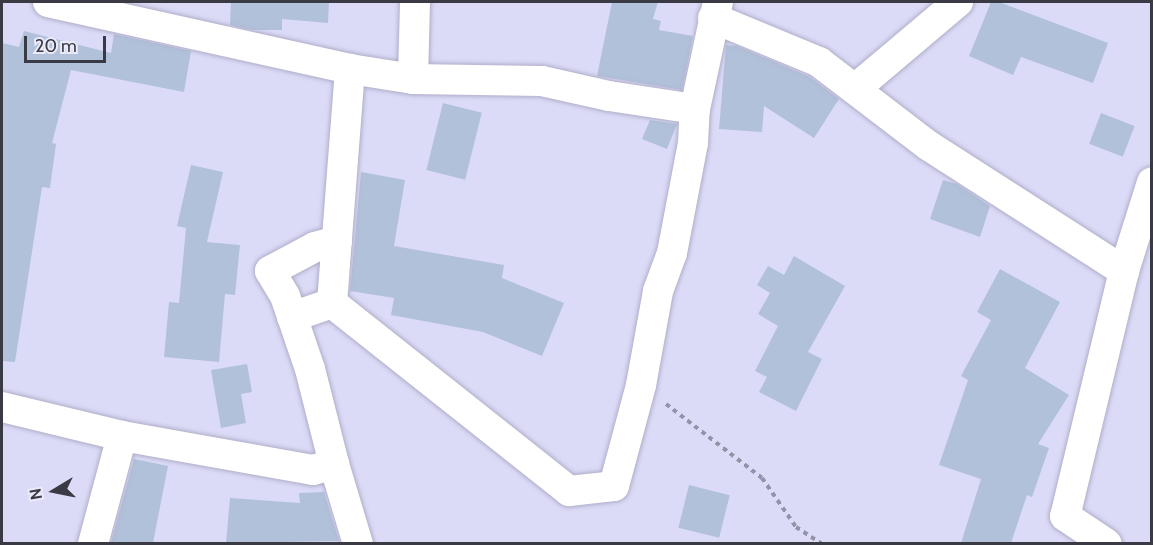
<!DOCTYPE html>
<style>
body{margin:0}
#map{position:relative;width:1153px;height:545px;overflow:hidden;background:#dcdbf7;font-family:Cabin,sans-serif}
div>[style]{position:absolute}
.building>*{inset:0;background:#b1c1d9;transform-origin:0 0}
.path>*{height:4px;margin-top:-2px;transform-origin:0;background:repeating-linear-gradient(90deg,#9392a7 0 4.5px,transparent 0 9px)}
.roads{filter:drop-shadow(0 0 2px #afaec9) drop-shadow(0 0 2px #afaec9)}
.minor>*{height:30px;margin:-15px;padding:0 15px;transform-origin:15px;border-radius:15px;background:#fff}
span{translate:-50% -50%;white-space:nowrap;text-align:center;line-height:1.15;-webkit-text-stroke:6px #eaeafb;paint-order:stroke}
.frame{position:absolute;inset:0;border:3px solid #3a3a45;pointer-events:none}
.north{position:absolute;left:24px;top:461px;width:60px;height:60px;-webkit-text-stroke:4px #eaeafb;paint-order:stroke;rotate:260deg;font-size:16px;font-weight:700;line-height:24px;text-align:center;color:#3a3a45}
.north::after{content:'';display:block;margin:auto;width:21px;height:27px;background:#3a3a45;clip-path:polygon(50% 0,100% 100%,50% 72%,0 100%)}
.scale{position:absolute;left:24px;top:36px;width:82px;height:27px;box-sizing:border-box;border:3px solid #3a3a45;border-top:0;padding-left:8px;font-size:18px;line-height:21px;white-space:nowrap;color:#3a3a45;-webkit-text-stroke:4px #eaeafb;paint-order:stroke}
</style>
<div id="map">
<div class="building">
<div style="clip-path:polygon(231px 2px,329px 2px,328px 23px,282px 19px,282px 30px,252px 30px,230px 25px)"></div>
<div style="clip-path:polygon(612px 2px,658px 2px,653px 19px,661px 21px,659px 30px,693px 36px,682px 90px,597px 76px)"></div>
<div style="clip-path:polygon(991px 2px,999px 2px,1108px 43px,1093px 83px,1021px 57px,1013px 75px,969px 56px)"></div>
<div style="clip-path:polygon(24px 31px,111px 53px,114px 34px,191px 51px,184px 92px,71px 70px,52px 143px,56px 144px,50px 188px,42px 187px,15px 362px,2px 361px,2px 43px,19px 47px)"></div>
<div style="clip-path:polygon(726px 45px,737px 46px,810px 77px,839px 99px,814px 138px,764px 106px,762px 132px,719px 129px)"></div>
<div style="left:443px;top:103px;width:40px;height:69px;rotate:14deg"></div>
<div style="left:1101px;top:113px;width:36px;height:33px;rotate:21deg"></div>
<div style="clip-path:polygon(650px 120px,677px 124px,667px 149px,642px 139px)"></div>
<div style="clip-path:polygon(191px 165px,223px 172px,207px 242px,240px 245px,235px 295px,225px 294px,219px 362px,164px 357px,169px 302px,179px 303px,186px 228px,177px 226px)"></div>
<div style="clip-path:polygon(361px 172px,405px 180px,394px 246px,504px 265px,502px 278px,564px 303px,542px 356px,483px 332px,391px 315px,394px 298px,350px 291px)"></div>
<div style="clip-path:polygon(943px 180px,957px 184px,990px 206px,980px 237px,930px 219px)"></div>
<div style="clip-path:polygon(794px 256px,845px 286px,808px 352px,822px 359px,796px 411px,759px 392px,767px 377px,755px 371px,778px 326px,758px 314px,770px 293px,757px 285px,768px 266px,784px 275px)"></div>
<div style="clip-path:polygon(1000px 269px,1060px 302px,1025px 368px,1069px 395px,1038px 444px,1049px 448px,1032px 497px,1027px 495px,1011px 543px,961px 543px,981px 479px,939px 465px,968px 380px,961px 376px,991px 320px,977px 312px)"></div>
<div style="clip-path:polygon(247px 364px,252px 392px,241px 394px,246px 423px,221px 428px,211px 370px)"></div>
<div style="clip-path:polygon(134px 459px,168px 466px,153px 543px,111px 543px)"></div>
<div style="left:689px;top:485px;width:42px;height:44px;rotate:14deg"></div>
<div style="clip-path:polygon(324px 492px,339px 541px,226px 543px,230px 498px,300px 503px,299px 493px)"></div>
</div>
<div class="path">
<div style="left:666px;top:404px;width:121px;rotate:37.6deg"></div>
<div style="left:762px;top:478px;width:60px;rotate:55.2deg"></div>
<div style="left:796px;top:527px;width:31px;rotate:33deg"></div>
</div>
<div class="roads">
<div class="minor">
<div style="left:48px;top:2px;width:309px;rotate:12.5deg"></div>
<div style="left:713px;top:18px;width:115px;rotate:22.5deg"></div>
<div style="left:819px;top:62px;width:138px;rotate:37.4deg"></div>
<div style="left:929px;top:146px;width:232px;rotate:32.7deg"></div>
<div style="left:1124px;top:271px;width:252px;rotate:103.5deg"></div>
<div style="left:1065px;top:516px;width:50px;rotate:33.7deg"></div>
<div style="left:413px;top:79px;width:77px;rotate:-88.5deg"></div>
<div style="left:855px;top:89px;width:135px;rotate:-40.2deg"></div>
<div style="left:337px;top:241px;width:23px;rotate:165deg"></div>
<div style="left:315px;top:247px;width:51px;rotate:151.9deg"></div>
<div style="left:270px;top:271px;width:29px;rotate:59deg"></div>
<div style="left:285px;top:296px;width:77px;rotate:71.1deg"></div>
<div style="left:310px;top:369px;width:98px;rotate:75.8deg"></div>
<div style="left:334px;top:464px;width:84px;rotate:73.3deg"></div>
<div style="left:1124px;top:271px;width:93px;rotate:-72.5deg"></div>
<div style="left:332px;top:303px;width:235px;rotate:-85.6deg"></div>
<div style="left:350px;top:69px;width:64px;rotate:9deg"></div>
<div style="left:413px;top:79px;width:129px;rotate:0.9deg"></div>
<div style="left:542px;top:81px;width:69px;rotate:12.6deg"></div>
<div style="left:609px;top:96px;width:87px;rotate:8.6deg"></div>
<div style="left:292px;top:317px;width:42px;rotate:-19.3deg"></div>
<div style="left:332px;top:303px;width:303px;rotate:38.4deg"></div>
<div style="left:569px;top:491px;width:45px;rotate:-6.3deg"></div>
<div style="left:614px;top:486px;width:105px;rotate:-75deg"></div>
<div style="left:641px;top:385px;width:96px;rotate:-79.7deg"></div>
<div style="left:658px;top:291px;width:40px;rotate:-69.8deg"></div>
<div style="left:672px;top:253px;width:112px;rotate:-79.2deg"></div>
<div style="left:693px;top:143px;width:34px;rotate:-87deg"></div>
<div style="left:695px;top:109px;width:109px;rotate:-77.9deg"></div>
<div style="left:2px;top:407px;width:123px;rotate:13.6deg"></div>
<div style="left:122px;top:436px;width:194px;rotate:10.1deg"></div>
<div style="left:313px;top:470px;width:22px;rotate:-16deg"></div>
<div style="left:93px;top:544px;width:112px;rotate:-75deg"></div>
</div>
</div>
<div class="frame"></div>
<div class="north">N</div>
<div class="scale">20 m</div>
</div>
